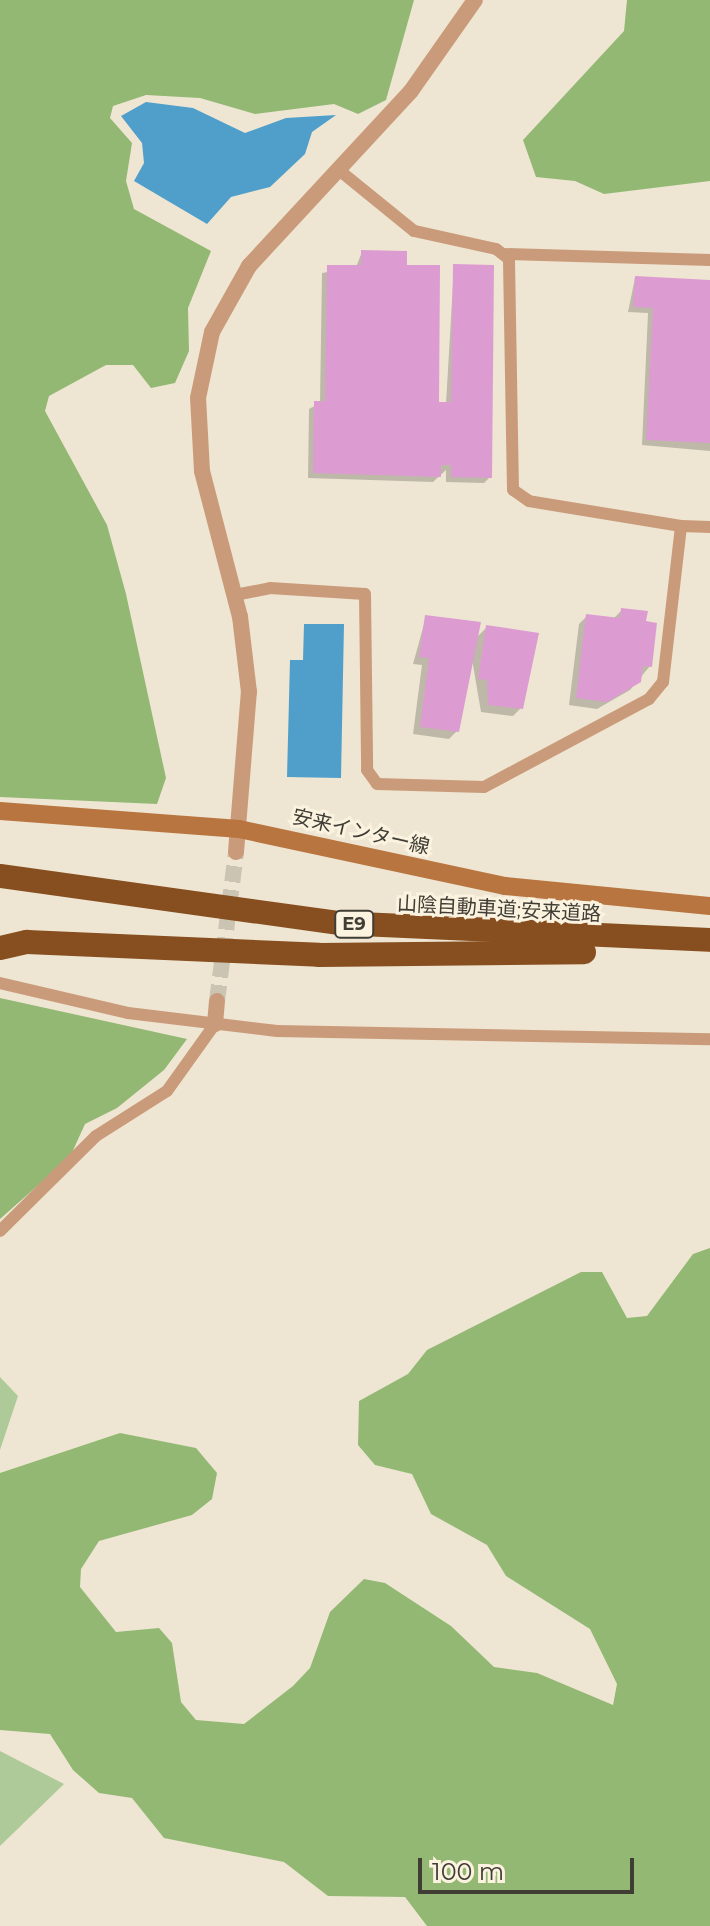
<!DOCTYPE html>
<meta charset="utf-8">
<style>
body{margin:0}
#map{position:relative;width:710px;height:1926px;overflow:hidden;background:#eee6d2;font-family:Montserrat,"Noto Sans JP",sans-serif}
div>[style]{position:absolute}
.green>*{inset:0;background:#afca99}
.forest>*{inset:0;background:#93b874}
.water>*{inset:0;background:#509fcb}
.shadow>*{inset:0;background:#0003}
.building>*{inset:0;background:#dc9cd1}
.tertiary-tunnel>*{height:16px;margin-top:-8px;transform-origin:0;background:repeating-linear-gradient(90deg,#cbc4b3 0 16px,transparent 0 24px)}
.minor>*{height:12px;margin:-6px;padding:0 6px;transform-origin:6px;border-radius:6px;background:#ca9b7a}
.tertiary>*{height:16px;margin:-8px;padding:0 8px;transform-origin:8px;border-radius:8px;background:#ca9b7a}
.secondary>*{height:18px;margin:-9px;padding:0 9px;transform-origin:9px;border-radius:9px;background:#b97540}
.motorway>*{height:24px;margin:-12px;padding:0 12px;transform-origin:12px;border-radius:12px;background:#874e1f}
span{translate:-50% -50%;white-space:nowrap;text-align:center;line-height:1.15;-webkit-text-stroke:6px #fbf3df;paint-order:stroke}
.shield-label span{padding:2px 6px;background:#fbf3df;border:2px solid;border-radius:6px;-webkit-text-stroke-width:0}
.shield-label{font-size:18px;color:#403d35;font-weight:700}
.street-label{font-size:20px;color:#403d35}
.scale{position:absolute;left:418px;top:1858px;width:216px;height:36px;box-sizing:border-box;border:4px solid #403d35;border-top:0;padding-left:10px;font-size:24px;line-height:28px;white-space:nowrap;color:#403d35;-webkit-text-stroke:6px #fbf3df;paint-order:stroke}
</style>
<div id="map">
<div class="green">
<div style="clip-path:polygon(0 1377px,18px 1396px,0 1450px)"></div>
<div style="clip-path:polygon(0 1751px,64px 1784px,0 1846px)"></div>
</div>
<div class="forest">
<div style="clip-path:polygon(0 0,414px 0,386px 100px,358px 114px,334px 104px,255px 114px,200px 98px,146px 95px,113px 106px,110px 118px,132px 143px,126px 181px,134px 209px,211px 251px,188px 308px,189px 351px,175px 383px,151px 388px,133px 365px,106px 365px,49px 396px,45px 411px,107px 525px,126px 594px,166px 778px,157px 804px,0 797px)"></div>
<div style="clip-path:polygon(627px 0,710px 0,710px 181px,604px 194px,575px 181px,536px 177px,523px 140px,624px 31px)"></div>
<div style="clip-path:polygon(0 998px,187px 1039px,164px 1070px,117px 1108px,85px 1124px,70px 1157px,0 1219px)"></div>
<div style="clip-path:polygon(710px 1248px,710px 1926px,427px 1926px,405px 1897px,328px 1896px,284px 1862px,164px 1838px,132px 1798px,99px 1793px,73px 1770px,50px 1734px,0 1730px,0 1473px,120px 1433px,196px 1448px,217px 1473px,212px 1499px,192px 1515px,99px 1541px,81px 1569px,80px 1587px,116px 1632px,159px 1628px,172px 1643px,181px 1702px,196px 1720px,244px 1724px,293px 1686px,310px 1668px,330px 1612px,364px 1579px,385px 1583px,451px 1626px,494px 1667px,537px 1673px,613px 1705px,617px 1684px,590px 1629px,506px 1576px,487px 1545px,431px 1514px,412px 1474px,375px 1465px,358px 1445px,359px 1401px,408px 1374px,427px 1350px,581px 1272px,602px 1272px,627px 1318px,647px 1316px,693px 1254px)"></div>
</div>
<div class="water">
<div style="clip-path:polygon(146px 102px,193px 108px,245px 133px,286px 118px,336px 115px,312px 132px,305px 154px,270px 187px,231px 197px,207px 224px,134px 181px,144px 163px,142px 143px,121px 116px)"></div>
<div style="clip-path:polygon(304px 624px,344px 624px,341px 778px,287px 777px,290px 660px,303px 660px)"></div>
</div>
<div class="shadow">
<div style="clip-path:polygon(362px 252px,404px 267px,437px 404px,446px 404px,454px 266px,490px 477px,484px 483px,446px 482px,446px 470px,433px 482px,308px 478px,309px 409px,320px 403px,322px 273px,356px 267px)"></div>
<div style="clip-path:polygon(635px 278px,710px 282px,710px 451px,642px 445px,648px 313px,628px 312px)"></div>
<div style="clip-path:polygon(622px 610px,644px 623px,650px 666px,630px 690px,597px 709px,569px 705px,579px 624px,587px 616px,613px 619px)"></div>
<div style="clip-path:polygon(426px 617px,476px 638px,486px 628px,521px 708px,513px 716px,481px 712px,472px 659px,457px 731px,449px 739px,413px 734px,422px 665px,413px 664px)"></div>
</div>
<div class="building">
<div style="clip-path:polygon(361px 250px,407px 251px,407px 265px,440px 265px,439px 402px,451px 402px,453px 264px,494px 265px,492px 478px,451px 477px,451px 465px,441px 465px,441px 477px,313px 473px,314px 401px,325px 401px,327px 265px,361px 265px)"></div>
<div style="clip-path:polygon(635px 276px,710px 280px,710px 443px,646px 440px,653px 308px,633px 307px)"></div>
<div style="clip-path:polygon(621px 608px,648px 611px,646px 621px,657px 623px,652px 667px,643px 666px,641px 682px,607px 702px,576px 698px,586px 614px,620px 618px)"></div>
<div style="clip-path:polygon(425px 615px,481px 622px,459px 732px,420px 727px,429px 658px,419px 657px)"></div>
<div style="clip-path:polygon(486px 625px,539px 633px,523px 709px,488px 705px,487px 680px,478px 679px)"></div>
</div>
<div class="tertiary-tunnel">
<div style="left:217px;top:1001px;width:150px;rotate:-82.7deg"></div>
</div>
<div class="minor">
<div style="left:504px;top:254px;width:206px;rotate:1.7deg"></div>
<div style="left:681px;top:526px;width:29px;rotate:2deg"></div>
<div style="left:235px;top:595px;width:36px;rotate:-11deg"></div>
<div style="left:270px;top:588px;width:95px;rotate:3.6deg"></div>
<div style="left:365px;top:594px;width:176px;rotate:89.3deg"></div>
<div style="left:367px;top:770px;width:17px;rotate:54deg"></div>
<div style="left:377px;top:784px;width:107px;rotate:1.6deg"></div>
<div style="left:484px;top:787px;width:187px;rotate:-28.1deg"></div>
<div style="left:649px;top:699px;width:22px;rotate:-51deg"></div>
<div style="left:663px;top:682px;width:157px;rotate:-83.4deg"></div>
<div style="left:681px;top:526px;width:154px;rotate:-170.7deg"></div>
<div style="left:529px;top:501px;width:19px;rotate:-145deg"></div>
<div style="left:513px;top:490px;width:231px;rotate:-91deg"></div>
<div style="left:509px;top:259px;width:16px;rotate:-142deg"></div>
<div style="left:496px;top:249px;width:84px;rotate:-167.6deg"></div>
<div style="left:414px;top:231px;width:97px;rotate:-140.9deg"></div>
<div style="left:0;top:983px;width:131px;rotate:13.2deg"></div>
<div style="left:128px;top:1013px;width:150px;rotate:6.9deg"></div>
<div style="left:277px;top:1031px;width:433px;rotate:1.1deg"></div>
<div style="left:0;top:1231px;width:135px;rotate:-44.7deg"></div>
<div style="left:96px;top:1136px;width:84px;rotate:-32.4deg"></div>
<div style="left:167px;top:1091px;width:82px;rotate:-54.4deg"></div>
</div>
<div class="tertiary">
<div style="left:236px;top:852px;width:161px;rotate:-85.4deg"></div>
<div style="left:249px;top:692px;width:76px;rotate:-96.8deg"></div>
<div style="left:240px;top:617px;width:151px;rotate:-104.6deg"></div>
<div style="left:202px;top:471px;width:73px;rotate:-93.1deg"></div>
<div style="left:198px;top:398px;width:67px;rotate:-78deg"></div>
<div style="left:212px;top:332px;width:76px;rotate:-60.7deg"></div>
<div style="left:249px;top:266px;width:238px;rotate:-47.2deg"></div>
<div style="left:411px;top:91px;width:111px;rotate:-54.9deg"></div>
<div style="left:215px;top:1024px;width:23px;rotate:-85deg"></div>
</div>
<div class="secondary">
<div style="left:0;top:811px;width:240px;rotate:4.3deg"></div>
<div style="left:239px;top:829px;width:272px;rotate:12.1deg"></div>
<div style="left:505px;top:886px;width:206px;rotate:5.6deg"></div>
</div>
<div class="motorway">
<div style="left:0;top:876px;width:341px;rotate:7.9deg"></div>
<div style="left:338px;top:923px;width:372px;rotate:2.6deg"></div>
<div style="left:0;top:948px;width:28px;rotate:-13deg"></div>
<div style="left:27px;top:942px;width:292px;rotate:2.5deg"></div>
<div style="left:319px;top:955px;width:265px;rotate:-0.6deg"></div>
</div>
<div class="shield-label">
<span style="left:354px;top:924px">E9</span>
</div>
<div class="street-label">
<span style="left:361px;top:832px;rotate:13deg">安来インター線</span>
<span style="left:499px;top:909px;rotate:3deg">山陰自動車道;安来道路</span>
</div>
<div class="scale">100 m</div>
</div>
